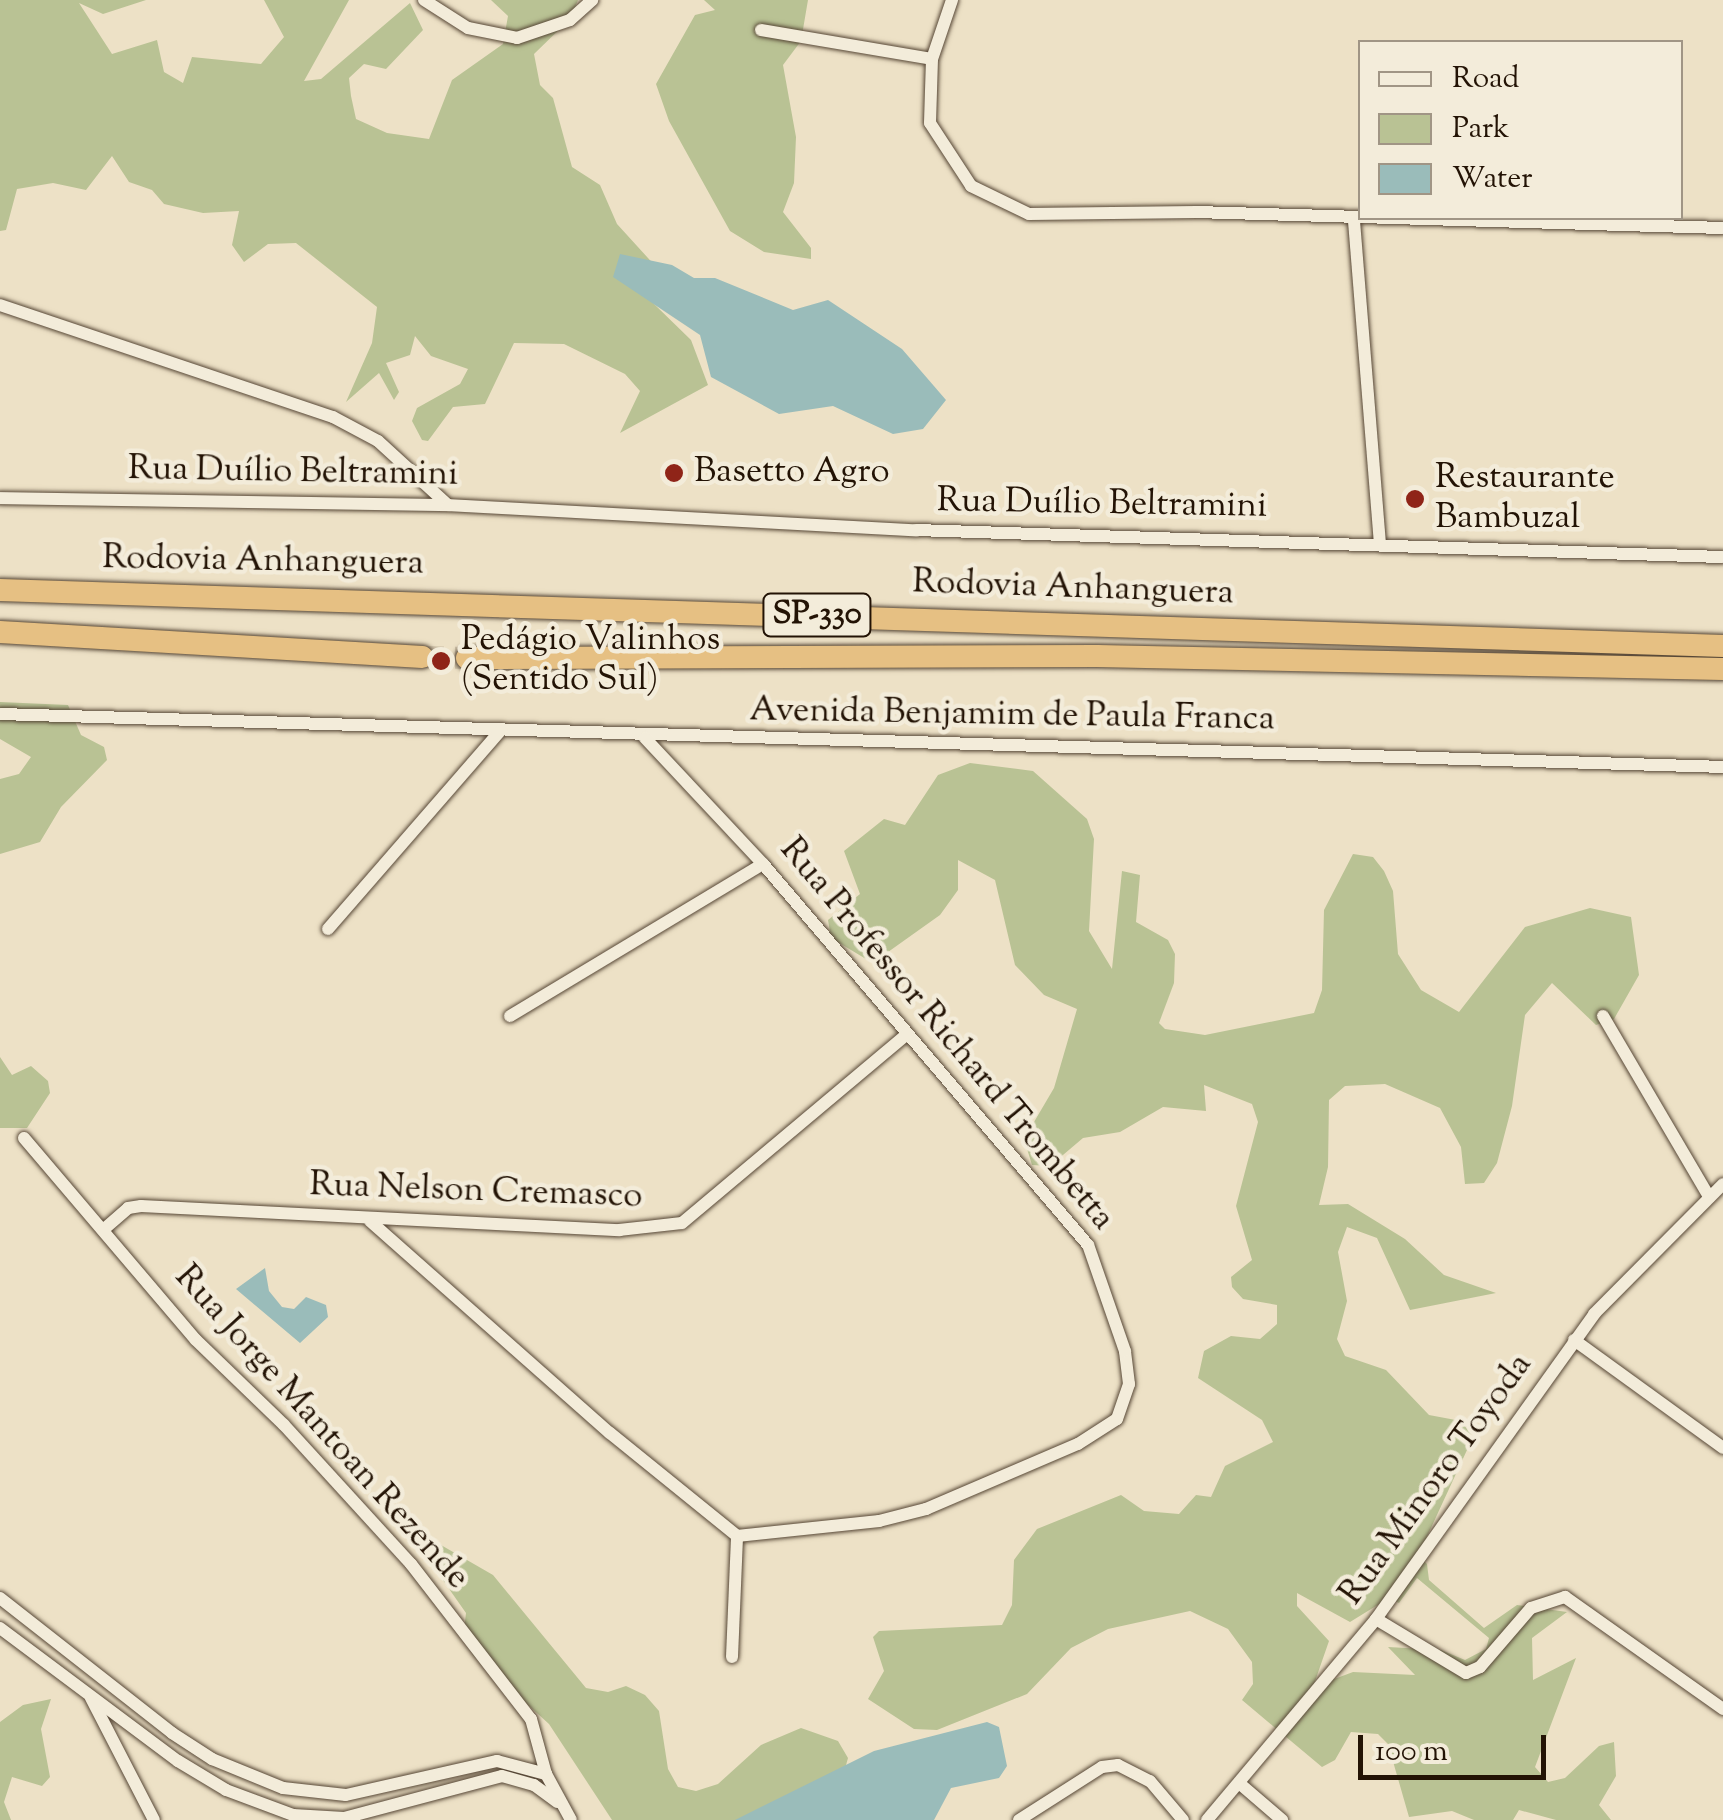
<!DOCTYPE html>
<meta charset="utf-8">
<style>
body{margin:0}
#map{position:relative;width:1723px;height:1820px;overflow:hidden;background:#ede1c6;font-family:"Sorts Mill Goudy",serif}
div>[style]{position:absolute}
.green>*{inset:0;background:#b9c294}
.water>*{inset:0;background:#9abcba}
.highway-tunnel>*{height:22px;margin-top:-11px;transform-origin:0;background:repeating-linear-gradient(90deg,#cfc2a9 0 22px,transparent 0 33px)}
.roads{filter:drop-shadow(0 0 2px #564635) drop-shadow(0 0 2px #564635)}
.street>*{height:12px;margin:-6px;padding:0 6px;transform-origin:6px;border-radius:6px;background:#f3ecda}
.highway>*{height:22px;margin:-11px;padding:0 11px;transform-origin:11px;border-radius:11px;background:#e6c083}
.dots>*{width:28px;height:28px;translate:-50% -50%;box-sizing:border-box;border:5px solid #f3ecda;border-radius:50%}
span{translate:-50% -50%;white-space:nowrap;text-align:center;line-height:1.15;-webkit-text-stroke:9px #f3ecda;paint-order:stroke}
.shield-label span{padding:2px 8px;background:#f3ecda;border:2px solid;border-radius:8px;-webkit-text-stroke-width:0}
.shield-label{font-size:32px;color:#231305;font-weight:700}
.street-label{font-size:35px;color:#231305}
.poi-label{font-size:35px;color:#231305}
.left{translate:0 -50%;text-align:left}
.legend{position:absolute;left:1358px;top:40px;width:325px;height:180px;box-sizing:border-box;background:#f3ecda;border:2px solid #a09585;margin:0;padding:12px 18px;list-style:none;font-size:30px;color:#231305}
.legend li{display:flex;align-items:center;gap:20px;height:50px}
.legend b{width:50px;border:2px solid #a09585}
.scale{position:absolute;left:1358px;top:1735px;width:188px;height:45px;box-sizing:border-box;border:5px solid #231305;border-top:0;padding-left:12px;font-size:30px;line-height:35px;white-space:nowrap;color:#231305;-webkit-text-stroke:8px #f3ecda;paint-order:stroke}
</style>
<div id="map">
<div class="green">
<div style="clip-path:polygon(0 0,146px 0,103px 14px,79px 3px,112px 54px,157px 40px,164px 72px,183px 83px,192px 57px,261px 64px,284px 37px,264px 0,349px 0,304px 81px,321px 79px,410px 3px,423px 30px,386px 69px,364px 64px,349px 78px,351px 96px,356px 119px,387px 133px,429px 139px,452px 80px,503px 44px,508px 16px,491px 0,578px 0,570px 19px,534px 54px,540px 85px,553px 98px,572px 167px,600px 185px,617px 224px,658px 269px,652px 302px,691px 340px,708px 385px,620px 433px,640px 391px,625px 374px,564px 344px,514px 343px,485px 404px,453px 407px,428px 441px,422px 440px,412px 421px,417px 408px,460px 384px,468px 369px,431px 356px,415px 336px,410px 355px,386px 363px,399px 392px,394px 400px,379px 373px,346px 402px,372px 343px,377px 307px,296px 243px,268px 244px,244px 262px,232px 245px,239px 211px,203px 213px,164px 204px,152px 190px,129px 182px,112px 156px,86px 190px,53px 183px,17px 189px,6px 230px,0 231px)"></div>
<div style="clip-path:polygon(704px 0,808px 0,801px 41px,783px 65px,796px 137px,794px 183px,783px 212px,811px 248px,811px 259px,764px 252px,730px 231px,669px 121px,656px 84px,695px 15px,715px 10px)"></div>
<div style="clip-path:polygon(0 702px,68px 705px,81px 735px,104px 747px,107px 760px,61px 807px,40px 842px,0 854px,0 779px,19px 774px,31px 757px,0 739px)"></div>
<div style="clip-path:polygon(evenodd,970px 763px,1033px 771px,1087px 819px,1094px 839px,1089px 931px,1112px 969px,1122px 871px,1140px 875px,1136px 922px,1168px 940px,1175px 954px,1174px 983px,1159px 1023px,1165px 1029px,1205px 1035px,1314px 1013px,1322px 990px,1324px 910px,1353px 854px,1373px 857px,1384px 871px,1393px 891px,1398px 954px,1421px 990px,1459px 1012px,1525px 927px,1590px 908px,1631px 917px,1639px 975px,1614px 1019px,1596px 1025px,1552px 983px,1525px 1015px,1512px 1106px,1497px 1163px,1484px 1183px,1465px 1184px,1461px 1147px,1440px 1108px,1385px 1084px,1345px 1086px,1329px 1100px,1328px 1167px,1319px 1205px,1348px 1204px,1405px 1239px,1444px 1275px,1496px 1293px,1410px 1310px,1377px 1238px,1347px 1227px,1338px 1252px,1347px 1301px,1337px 1339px,1345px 1356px,1386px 1370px,1429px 1415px,1461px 1421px,1473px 1437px,1418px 1556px,1427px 1564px,1429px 1580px,1484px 1628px,1517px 1605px,1567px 1612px,1532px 1638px,1533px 1680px,1576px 1658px,1535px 1767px,1548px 1782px,1565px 1778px,1599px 1746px,1614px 1742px,1616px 1776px,1599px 1805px,1611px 1820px,1556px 1820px,1519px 1810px,1513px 1820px,1474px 1820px,1452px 1811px,1409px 1817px,1388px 1744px,1378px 1734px,1351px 1732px,1335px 1760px,1322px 1767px,1242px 1700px,1253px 1684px,1252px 1662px,1228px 1629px,1190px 1611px,1108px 1629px,1071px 1648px,1027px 1694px,937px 1730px,914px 1729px,868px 1699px,884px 1671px,873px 1637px,879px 1631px,1002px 1625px,1012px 1605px,1014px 1560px,1037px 1529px,1121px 1495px,1144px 1511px,1179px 1514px,1196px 1495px,1211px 1497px,1225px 1466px,1273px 1442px,1262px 1420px,1198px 1378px,1204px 1351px,1231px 1336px,1260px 1339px,1277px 1324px,1277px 1305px,1243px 1299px,1232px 1287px,1231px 1277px,1252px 1260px,1236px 1206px,1258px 1122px,1252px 1104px,1204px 1085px,1206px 1111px,1163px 1107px,1120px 1132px,1083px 1138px,1050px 1166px,1032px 1165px,1024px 1139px,1054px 1088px,1077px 1009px,1044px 995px,1015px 965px,995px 880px,958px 860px,958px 890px,940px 915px,881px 957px,866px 959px,831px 938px,828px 920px,860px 894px,844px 851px,884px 819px,905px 825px,938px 775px,970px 763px,1417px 1578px,1489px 1638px,1486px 1649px,1465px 1660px,1441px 1650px,1388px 1647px,1415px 1675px,1353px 1672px,1313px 1687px,1329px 1641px,1297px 1606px,1297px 1593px,1350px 1622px,1389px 1598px,1399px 1603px,1417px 1578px)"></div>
<div style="clip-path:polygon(0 1057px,12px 1075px,31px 1066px,48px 1081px,50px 1093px,27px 1128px,0 1128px)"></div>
<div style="clip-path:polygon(414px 1539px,434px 1541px,493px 1575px,586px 1688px,608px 1692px,626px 1686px,645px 1695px,659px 1711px,668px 1769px,678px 1787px,696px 1791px,718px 1784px,761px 1745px,801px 1728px,838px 1741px,848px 1758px,843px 1776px,768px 1820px,612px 1820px,549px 1724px,473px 1655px,463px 1638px,466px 1613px)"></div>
<div style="clip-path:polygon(51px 1699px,41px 1729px,50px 1777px,42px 1786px,12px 1777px,4px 1802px,11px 1820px,0 1820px,0 1722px,23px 1705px)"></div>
</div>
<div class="water">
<div style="clip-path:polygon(620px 254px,672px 265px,694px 278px,715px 278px,793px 310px,828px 300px,902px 349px,946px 400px,923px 429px,893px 434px,833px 406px,779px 414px,711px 377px,700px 335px,613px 277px)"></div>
<div style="clip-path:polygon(265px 1268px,269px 1291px,282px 1307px,294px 1309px,306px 1297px,326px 1305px,328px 1317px,300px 1343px,236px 1289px)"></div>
<div style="clip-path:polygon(987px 1722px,999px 1727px,1007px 1766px,999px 1778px,951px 1788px,934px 1820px,735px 1820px,874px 1751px)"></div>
</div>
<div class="highway-tunnel">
<div style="left:422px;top:657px;width:45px;rotate:1.3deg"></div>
</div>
<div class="roads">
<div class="street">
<div style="left:424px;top:0;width:52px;rotate:32.5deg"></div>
<div style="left:468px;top:28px;width:50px;rotate:11.5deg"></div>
<div style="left:517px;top:38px;width:56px;rotate:-18.8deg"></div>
<div style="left:570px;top:20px;width:30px;rotate:-42deg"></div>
<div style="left:952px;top:0;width:62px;rotate:108.7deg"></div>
<div style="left:932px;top:59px;width:64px;rotate:91.8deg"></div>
<div style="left:930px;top:123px;width:75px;rotate:56.9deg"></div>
<div style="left:971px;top:186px;width:64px;rotate:25.8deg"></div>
<div style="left:1029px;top:214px;width:167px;rotate:-0.7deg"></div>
<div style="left:1196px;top:212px;width:527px;rotate:1.74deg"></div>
<div style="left:761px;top:30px;width:173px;rotate:9.6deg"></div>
<div style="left:1354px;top:221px;width:325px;rotate:85.4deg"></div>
<div style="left:0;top:305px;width:351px;rotate:18.6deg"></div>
<div style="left:333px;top:417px;width:51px;rotate:28.1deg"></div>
<div style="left:378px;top:441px;width:95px;rotate:42.4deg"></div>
<div style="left:0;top:498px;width:448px;rotate:0.9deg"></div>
<div style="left:448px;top:505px;width:469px;rotate:3.1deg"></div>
<div style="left:916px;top:530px;width:807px;rotate:1.92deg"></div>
<div style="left:0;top:714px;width:1724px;rotate:1.76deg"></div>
<div style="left:328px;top:929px;width:264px;rotate:-49deg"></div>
<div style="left:510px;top:1016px;width:295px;rotate:-31deg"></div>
<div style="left:1603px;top:1016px;width:210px;rotate:59.6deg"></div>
<div style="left:24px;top:1138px;width:265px;rotate:49.6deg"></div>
<div style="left:196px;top:1340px;width:122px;rotate:44deg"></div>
<div style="left:284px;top:1425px;width:188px;rotate:47.6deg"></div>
<div style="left:411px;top:1564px;width:196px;rotate:52.3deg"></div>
<div style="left:531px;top:1719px;width:57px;rotate:74.7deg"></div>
<div style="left:546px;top:1774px;width:52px;rotate:61.5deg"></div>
<div style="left:370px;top:1221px;width:320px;rotate:41.5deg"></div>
<div style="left:610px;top:1433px;width:164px;rotate:39deg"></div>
<div style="left:737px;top:1536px;width:143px;rotate:-6deg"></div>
<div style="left:879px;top:1521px;width:49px;rotate:-14.3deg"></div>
<div style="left:926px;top:1509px;width:165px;rotate:-23.2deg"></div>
<div style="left:1078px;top:1444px;width:46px;rotate:-32.7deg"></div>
<div style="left:1117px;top:1419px;width:37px;rotate:-71deg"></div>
<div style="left:1129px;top:1384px;width:33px;rotate:-97deg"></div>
<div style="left:1125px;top:1351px;width:112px;rotate:-109.2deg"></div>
<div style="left:1088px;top:1245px;width:501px;rotate:-130.46deg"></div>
<div style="left:763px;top:864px;width:173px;rotate:-133.1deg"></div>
<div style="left:103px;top:1230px;width:33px;rotate:-41deg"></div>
<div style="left:128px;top:1208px;width:13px;rotate:-9deg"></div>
<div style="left:141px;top:1206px;width:479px;rotate:2.9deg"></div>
<div style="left:619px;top:1230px;width:63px;rotate:-6.3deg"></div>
<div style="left:682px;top:1223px;width:294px;rotate:-40deg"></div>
<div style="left:1574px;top:1340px;width:184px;rotate:35.9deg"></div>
<div style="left:0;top:1598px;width:219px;rotate:38.1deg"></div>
<div style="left:172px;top:1733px;width:48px;rotate:33deg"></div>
<div style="left:212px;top:1759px;width:77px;rotate:22.2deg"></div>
<div style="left:283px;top:1788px;width:63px;rotate:6.3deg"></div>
<div style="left:346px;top:1795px;width:155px;rotate:-12.7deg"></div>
<div style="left:497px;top:1761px;width:51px;rotate:14.9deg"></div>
<div style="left:1376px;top:1619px;width:105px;rotate:31deg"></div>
<div style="left:1466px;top:1673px;width:15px;rotate:-23deg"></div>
<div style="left:1480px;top:1667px;width:78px;rotate:-49.2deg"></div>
<div style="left:1531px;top:1608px;width:36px;rotate:-18deg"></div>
<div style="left:1565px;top:1597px;width:194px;rotate:35.3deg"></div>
<div style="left:0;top:1628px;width:222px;rotate:36.8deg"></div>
<div style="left:178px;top:1761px;width:56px;rotate:31.1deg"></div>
<div style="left:226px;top:1790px;width:72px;rotate:20.5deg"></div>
<div style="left:293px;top:1815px;width:51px;rotate:3.4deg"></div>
<div style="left:344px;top:1818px;width:163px;rotate:-14.9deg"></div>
<div style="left:502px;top:1776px;width:33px;rotate:16deg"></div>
<div style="left:534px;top:1785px;width:29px;rotate:36deg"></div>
<div style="left:732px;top:1657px;width:121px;rotate:-87.6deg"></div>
<div style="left:91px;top:1698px;width:137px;rotate:62.7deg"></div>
<div style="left:1239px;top:1783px;width:57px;rotate:40.7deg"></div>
<div style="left:1019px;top:1820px;width:98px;rotate:-32.6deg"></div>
<div style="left:1102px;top:1767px;width:16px;rotate:-7deg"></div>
<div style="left:1118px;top:1765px;width:36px;rotate:27deg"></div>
<div style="left:1150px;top:1781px;width:51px;rotate:49.8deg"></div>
<div style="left:1207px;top:1820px;width:263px;rotate:-49.9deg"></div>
<div style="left:1376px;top:1619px;width:375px;rotate:-54.4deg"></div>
<div style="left:1594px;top:1314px;width:183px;rotate:-45.2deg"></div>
</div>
<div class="highway">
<div style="left:0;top:590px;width:1724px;rotate:1.86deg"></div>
<div style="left:0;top:632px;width:423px;rotate:3.4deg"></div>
<div style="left:467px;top:658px;width:630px;rotate:-0.18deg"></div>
<div style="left:1097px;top:656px;width:626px;rotate:1.19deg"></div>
</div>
</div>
<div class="dots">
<div style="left:674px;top:473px;background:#8f2418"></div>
<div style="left:1415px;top:499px;background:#8f2418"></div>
<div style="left:441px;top:661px;background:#8f2418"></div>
</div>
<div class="shield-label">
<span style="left:817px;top:615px">SP-330</span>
</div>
<div class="street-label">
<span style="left:293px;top:473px;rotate:1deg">Rua Duílio Beltramini</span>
<span style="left:1102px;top:505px;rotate:1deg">Rua Duílio Beltramini</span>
<span style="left:263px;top:562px;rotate:1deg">Rodovia Anhanguera</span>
<span style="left:1073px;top:589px;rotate:2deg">Rodovia Anhanguera</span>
<span style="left:1012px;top:716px;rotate:1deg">Avenida Benjamim de Paula Franca</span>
<span style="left:946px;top:1035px;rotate:50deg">Rua Professor Richard Trombetta</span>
<span style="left:476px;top:1192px;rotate:2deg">Rua Nelson Cremasco</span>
<span style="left:321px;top:1428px;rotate:48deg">Rua Jorge Mantoan Rezende</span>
<span style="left:1437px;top:1480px;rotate:-54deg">Rua Minoro Toyoda</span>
</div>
<div class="poi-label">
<span class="left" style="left:694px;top:473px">Basetto Agro</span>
<span class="left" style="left:1435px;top:499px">Restaurante<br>Bambuzal</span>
<span class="left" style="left:461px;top:661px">Pedágio Valinhos<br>(Sentido Sul)</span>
</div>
<ul class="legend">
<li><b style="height:12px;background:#f3ecda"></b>Road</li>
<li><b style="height:28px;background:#b9c294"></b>Park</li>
<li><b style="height:28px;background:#9abcba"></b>Water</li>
</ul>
<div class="scale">100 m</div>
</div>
